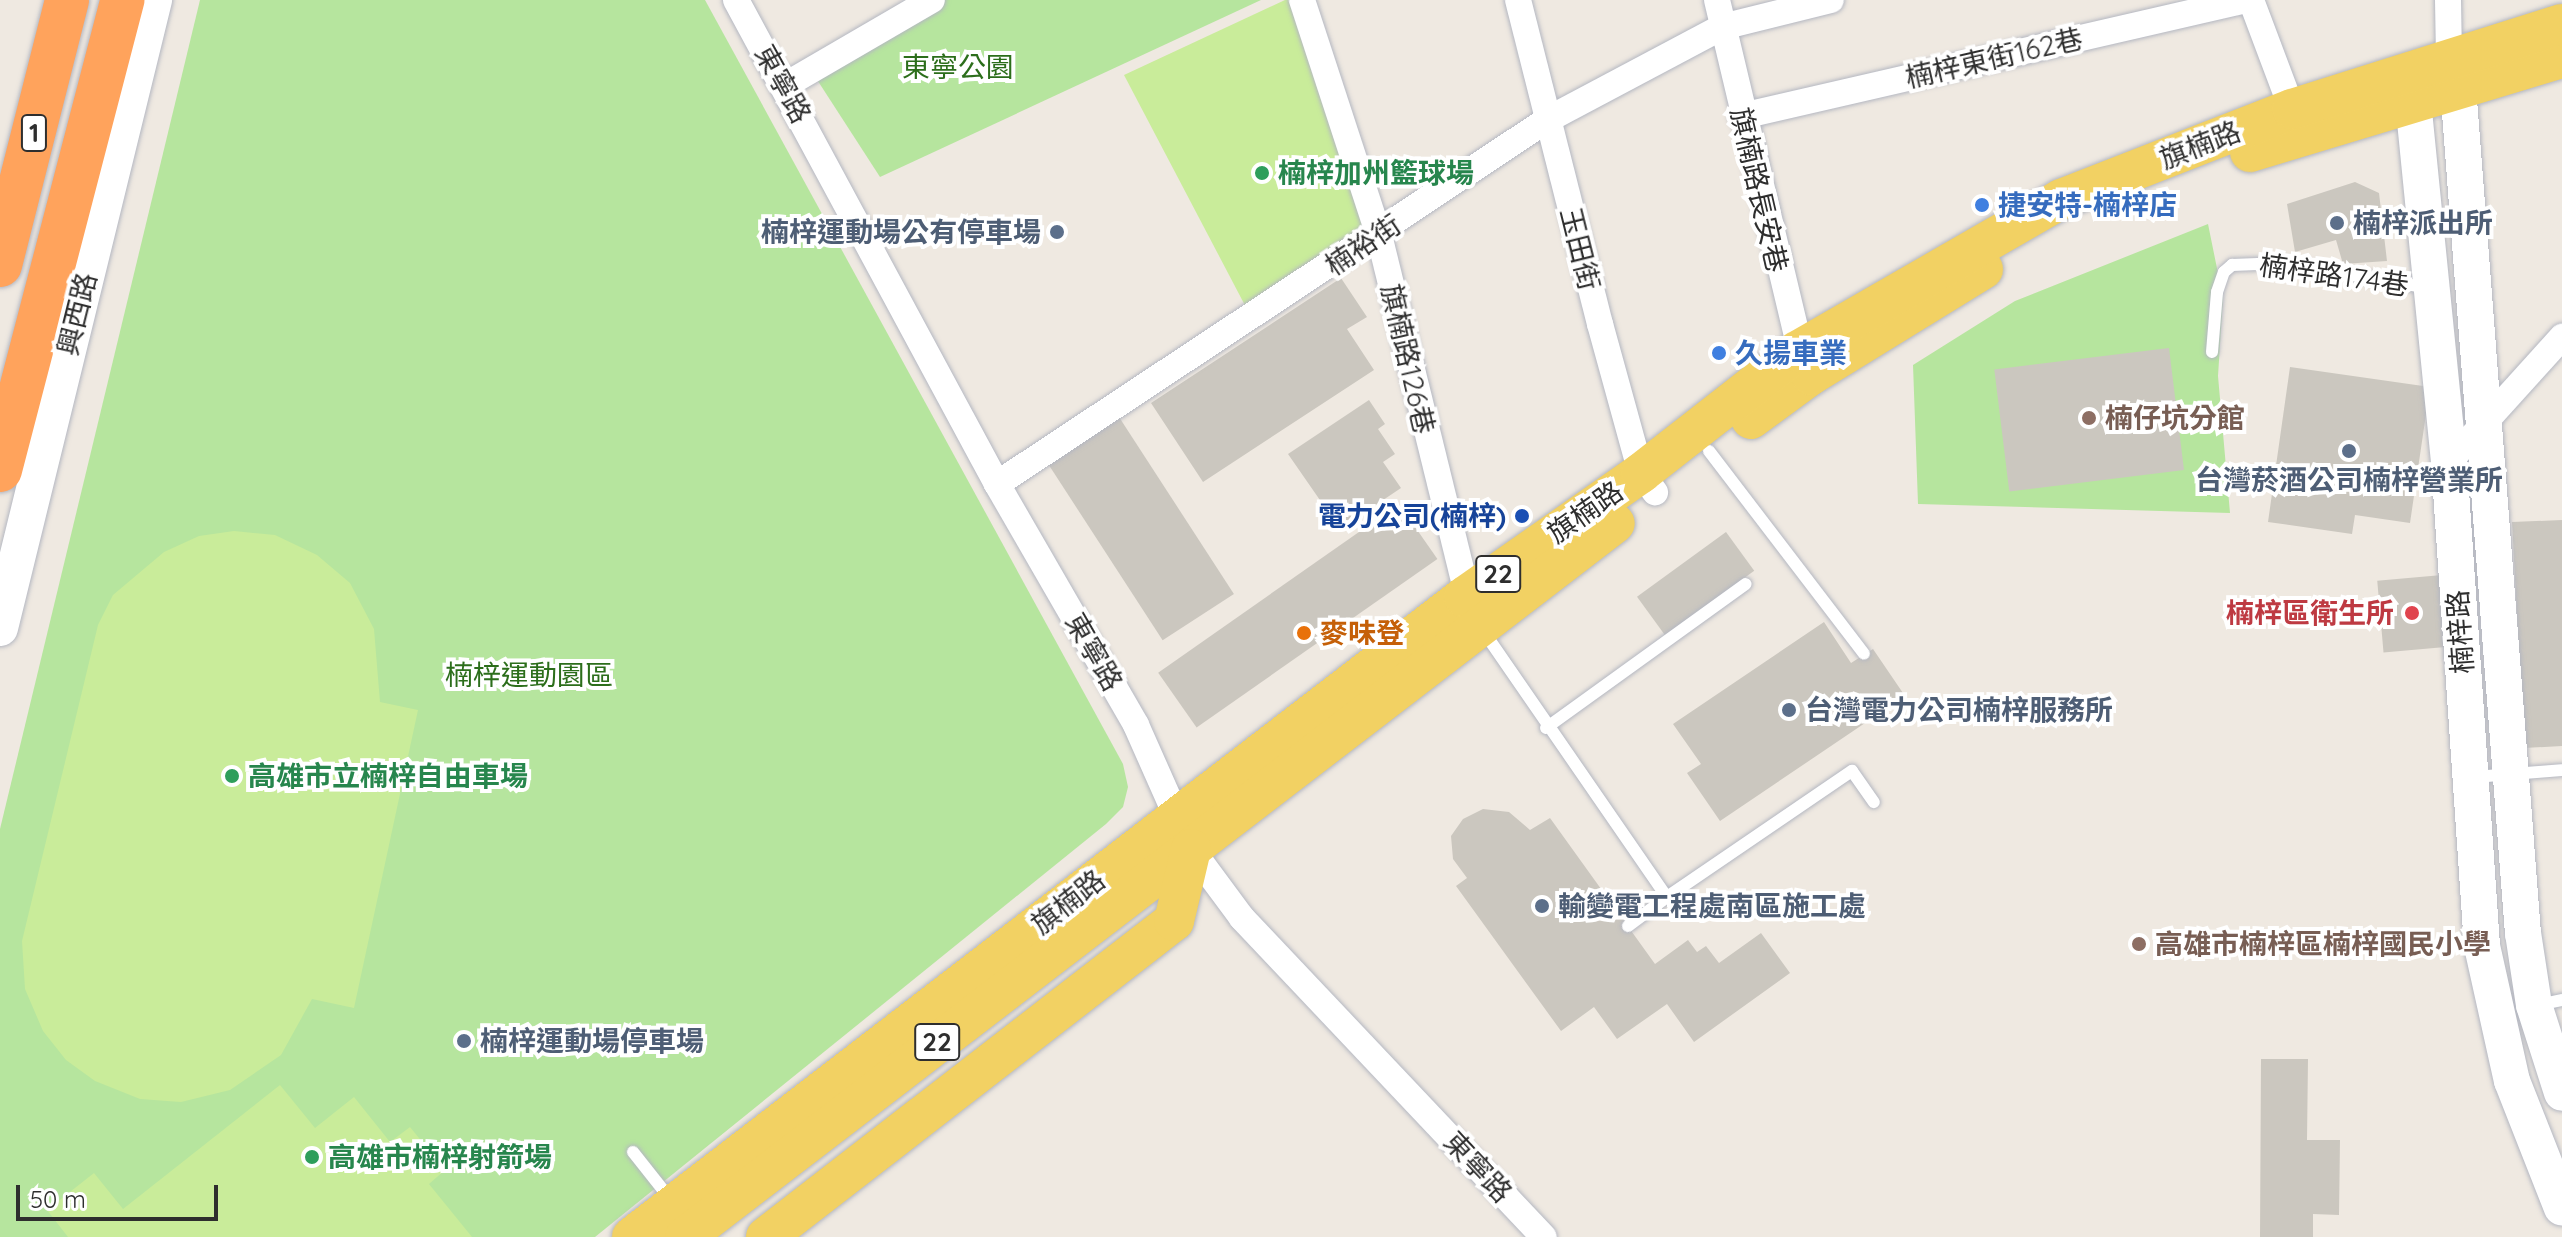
<!DOCTYPE html>
<meta charset="utf-8">
<style>
body{margin:0}
#map{position:relative;width:2562px;height:1237px;overflow:hidden;background:#efe9e1;font-family:Quicksand,"Noto Sans TC",sans-serif}
div>[style]{position:absolute}
.green>*{inset:0;background:#b6e59e}
.pitch>*{inset:0;background:#c9ec9a}
.building>*{inset:0;background:#cbc7bf;transform-origin:0 0}
.roads{filter:drop-shadow(0 0 2px #b4b7c1) drop-shadow(0 0 2px #b4b7c1)}
.lane>*{height:12px;margin:-6px;padding:0 6px;transform-origin:6px;border-radius:6px;background:#fff}
.street>*{height:26px;margin:-13px;padding:0 13px;transform-origin:13px;border-radius:13px;background:#fff}
.secondary>*{height:36px;margin:-18px;padding:0 18px;transform-origin:18px;border-radius:18px;background:#fff}
.primary>*{height:40px;margin:-20px;padding:0 20px;transform-origin:20px;border-radius:20px;background:#f2d163}
.highway>*{height:44px;margin:-22px;padding:0 22px;transform-origin:22px;border-radius:22px;background:#ffa35c}
.dots>*{width:22px;height:22px;translate:-50% -50%;box-sizing:border-box;border:4px solid #fff;border-radius:50%}
span{translate:-50% -50%;white-space:nowrap;text-align:center;line-height:1.15;-webkit-text-stroke:8px #fff;paint-order:stroke}
.shield-label span{padding:2px 6px;background:#fff;border:2px solid;border-radius:6px;-webkit-text-stroke-width:0}
.shield-label{font-size:26px;color:#2e2e2e;font-weight:700}
.street-label{font-size:28px;color:#2e2e2e}
.park-label{font-size:28px;color:#2c6e1b}
.leisure-label{font-size:28px;color:#27864d;font-weight:700}
.left{translate:0 -50%;text-align:left}
.shop-label{font-size:28px;color:#366cbe;font-weight:700}
.service-label{font-size:28px;color:#4e5e75;font-weight:700}
.right{translate:-100% -50%;text-align:right}
.education-label{font-size:28px;color:#785e54;font-weight:700}
.transit-label{font-size:28px;color:#164399;font-weight:700}
.health-label{font-size:28px;color:#be3a42;font-weight:700}
.food-label{font-size:28px;color:#c56008;font-weight:700}
.scale{position:absolute;left:16px;top:1185px;width:202px;height:36px;box-sizing:border-box;border:4px solid #2e2e2e;border-top:0;padding-left:10px;font-size:24px;line-height:28px;white-space:nowrap;color:#2e2e2e;-webkit-text-stroke:6px #fff;paint-order:stroke}
</style>
<div id="map">
<div class="green">
<div style="clip-path:polygon(200px 0,705px 0,1123px 764px,1128px 787px,1123px 807px,1106px 824px,595px 1237px,0 1237px,0 829px)"></div>
<div style="clip-path:polygon(940px 0,1261px 0,880px 177px,814px 75px)"></div>
<div style="clip-path:polygon(2208px 224px,2223px 298px,2218px 376px,2230px 513px,1918px 504px,1913px 365px,2015px 301px)"></div>
</div>
<div class="pitch">
<div style="clip-path:polygon(1285px 0,1294px 0,1369px 232px,1249px 313px,1124px 75px)"></div>
<div style="clip-path:polygon(234px 531px,275px 535px,317px 555px,350px 583px,374px 629px,380px 702px,418px 710px,354px 1008px,312px 999px,281px 1055px,230px 1090px,181px 1102px,140px 1099px,95px 1081px,66px 1060px,43px 1031px,25px 989px,22px 941px,98px 625px,113px 595px,164px 552px,199px 536px)"></div>
<div style="clip-path:polygon(280px 1085px,315px 1128px,354px 1097px,390px 1142px,410px 1127px,445px 1170px,429px 1184px,472px 1237px,68px 1237px,47px 1210px,94px 1173px,123px 1209px)"></div>
</div>
<div class="building">
<div style="clip-path:polygon(2355px 182px,2379px 193px,2387px 261px,2343px 264px,2336px 240px,2295px 252px,2287px 204px)"></div>
<div style="clip-path:polygon(1341px 278px,1367px 317px,1347px 329px,1374px 370px,1203px 482px,1151px 403px)"></div>
<div style="left:2169px;top:348px;width:123px;height:176px;rotate:83deg"></div>
<div style="clip-path:polygon(2290px 367px,2430px 387px,2410px 523px,2355px 515px,2352px 534px,2268px 522px)"></div>
<div style="clip-path:polygon(1369px 400px,1385px 424px,1378px 429px,1395px 454px,1383px 462px,1401px 488px,1340px 529px,1288px 454px)"></div>
<div style="left:1119px;top:417px;width:211px;height:85px;rotate:57deg"></div>
<div style="left:1399px;top:504px;width:67px;height:294px;rotate:55deg"></div>
<div style="clip-path:polygon(2562px 520px,2562px 746px,2524px 748px,2512px 522px)"></div>
<div style="left:1726px;top:532px;width:48px;height:110px;rotate:54deg"></div>
<div style="left:2442px;top:575px;width:72px;height:65px;rotate:85deg"></div>
<div style="clip-path:polygon(1824px 622px,1851px 663px,1873px 649px,1905px 696px,1720px 821px,1687px 773px,1701px 764px,1673px 724px)"></div>
<div style="clip-path:polygon(1483px 809px,1509px 812px,1530px 830px,1550px 818px,1655px 964px,1688px 940px,1697px 952px,1706px 946px,1719px 963px,1761px 933px,1790px 973px,1694px 1042px,1667px 1004px,1617px 1039px,1594px 1007px,1561px 1031px,1456px 886px,1467px 878px,1453px 859px,1451px 836px,1463px 819px)"></div>
<div style="clip-path:polygon(2261px 1059px,2308px 1059px,2307px 1140px,2340px 1140px,2339px 1215px,2313px 1214px,2313px 1237px,2260px 1237px)"></div>
</div>
<div class="roads">
<div class="lane">
<div style="left:2212px;top:352px;width:60px;rotate:-85.2deg"></div>
<div style="left:2217px;top:292px;width:21px;rotate:-71deg"></div>
<div style="left:2224px;top:272px;width:11px;rotate:-41deg"></div>
<div style="left:2232px;top:265px;width:51px;rotate:-2.2deg"></div>
<div style="left:2283px;top:263px;width:149px;rotate:9.7deg"></div>
<div style="left:1709px;top:451px;width:255px;rotate:52.6deg"></div>
<div style="left:1484px;top:632px;width:322px;rotate:55.4deg"></div>
<div style="left:1667px;top:897px;width:224px;rotate:-34.3deg"></div>
<div style="left:1852px;top:771px;width:38px;rotate:55deg"></div>
<div style="left:1546px;top:728px;width:246px;rotate:-35.8deg"></div>
<div style="left:2474px;top:777px;width:88px;rotate:-4.5deg"></div>
<div style="left:1628px;top:926px;width:49px;rotate:-36.6deg"></div>
<div style="left:2538px;top:1005px;width:25px;rotate:-12deg"></div>
<div style="left:633px;top:1152px;width:61px;rotate:51.6deg"></div>
</div>
<div class="street">
<div style="left:736px;top:0;width:550px;rotate:61.66deg"></div>
<div style="left:997px;top:484px;width:278px;rotate:60deg"></div>
<div style="left:1136px;top:725px;width:136px;rotate:66.1deg"></div>
<div style="left:1191px;top:849px;width:86px;rotate:53.5deg"></div>
<div style="left:1242px;top:918px;width:439px;rotate:46.6deg"></div>
<div style="left:1302px;top:0;width:247px;rotate:71.9deg"></div>
<div style="left:1379px;top:235px;width:385px;rotate:76.2deg"></div>
<div style="left:1518px;top:0;width:334px;rotate:75.8deg"></div>
<div style="left:1600px;top:324px;width:155px;rotate:74.6deg"></div>
<div style="left:1641px;top:473px;width:24px;rotate:54deg"></div>
<div style="left:1717px;top:0;width:372px;rotate:76.6deg"></div>
<div style="left:2251px;top:0;width:116px;rotate:69.4deg"></div>
<div style="left:2448px;top:0;width:58px;rotate:89deg"></div>
<div style="left:784px;top:86px;width:171px;rotate:-30.2deg"></div>
<div style="left:1742px;top:116px;width:517px;rotate:-12.96deg"></div>
<div style="left:2449px;top:462px;width:169px;rotate:-47.9deg"></div>
<div style="left:997px;top:484px;width:660px;rotate:-33.5deg"></div>
<div style="left:1547px;top:120px;width:198px;rotate:-28deg"></div>
<div style="left:1722px;top:27px;width:112px;rotate:-13.9deg"></div>
</div>
<div class="secondary">
<div style="left:2451px;top:64px;width:24px;rotate:73deg"></div>
<div style="left:2458px;top:87px;width:848px;rotate:85.61deg"></div>
<div style="left:2523px;top:933px;width:73px;rotate:81.3deg"></div>
<div style="left:2534px;top:1005px;width:92px;rotate:72.3deg"></div>
<div style="left:2430px;top:81px;width:26px;rotate:130deg"></div>
<div style="left:2413px;top:101px;width:363px;rotate:84.3deg"></div>
<div style="left:2449px;top:462px;width:485px;rotate:86.1deg"></div>
<div style="left:2482px;top:946px;width:138px;rotate:77.5deg"></div>
<div style="left:2512px;top:1081px;width:136px;rotate:68.5deg"></div>
<div style="left:0;top:628px;width:647px;rotate:-76.22deg"></div>
</div>
<div class="primary">
<div style="left:2250px;top:152px;width:326px;rotate:-16.8deg"></div>
<div style="left:1751px;top:419px;width:74px;rotate:-36.3deg"></div>
<div style="left:1811px;top:375px;width:202px;rotate:-31.6deg"></div>
<div style="left:632px;top:1237px;width:1050px;rotate:-37.57deg"></div>
<div style="left:1464px;top:597px;width:216px;rotate:-35deg"></div>
<div style="left:1641px;top:473px;width:198px;rotate:-38deg"></div>
<div style="left:1797px;top:351px;width:305px;rotate:-29.9deg"></div>
<div style="left:2061px;top:199px;width:248px;rotate:-21.3deg"></div>
<div style="left:2292px;top:109px;width:283px;rotate:-17.5deg"></div>
<div style="left:685px;top:1237px;width:1172px;rotate:-37.51deg"></div>
<div style="left:766px;top:1237px;width:516px;rotate:-37.76deg"></div>
<div style="left:1174px;top:921px;width:74px;rotate:-76.7deg"></div>
</div>
<div class="highway">
<div style="left:0;top:265px;width:273px;rotate:-75.8deg"></div>
<div style="left:0;top:470px;width:486px;rotate:-75.4deg"></div>
</div>
</div>
<div class="dots">
<div style="left:1262px;top:173px;background:#2e9e5b"></div>
<div style="left:1982px;top:205px;background:#3f7fe0"></div>
<div style="left:2337px;top:223px;background:#5c6f8a"></div>
<div style="left:1057px;top:232px;background:#5c6f8a"></div>
<div style="left:1719px;top:353px;background:#3f7fe0"></div>
<div style="left:2089px;top:418px;background:#8d6e63"></div>
<div style="left:2349px;top:451px;background:#5c6f8a"></div>
<div style="left:1522px;top:516px;background:#1a4fb4"></div>
<div style="left:2412px;top:613px;background:#e0444e"></div>
<div style="left:1304px;top:633px;background:#e8710a"></div>
<div style="left:1789px;top:710px;background:#5c6f8a"></div>
<div style="left:232px;top:776px;background:#2e9e5b"></div>
<div style="left:1542px;top:906px;background:#5c6f8a"></div>
<div style="left:2139px;top:944px;background:#8d6e63"></div>
<div style="left:464px;top:1041px;background:#5c6f8a"></div>
<div style="left:312px;top:1157px;background:#2e9e5b"></div>
</div>
<div class="shield-label">
<span style="left:34px;top:133px">1</span>
<span style="left:1498px;top:574px">22</span>
<span style="left:937px;top:1042px">22</span>
</div>
<div class="street-label">
<span style="left:1994px;top:58px;rotate:-13deg">楠梓東街162巷</span>
<span style="left:783px;top:84px;rotate:61deg">東寧路</span>
<span style="left:2200px;top:145px;rotate:-21deg">旗楠路</span>
<span style="left:1759px;top:190px;rotate:77deg">旗楠路長安巷</span>
<span style="left:1363px;top:245px;rotate:-34deg">楠裕街</span>
<span style="left:1580px;top:249px;rotate:76deg">玉田街</span>
<span style="left:2334px;top:275px;rotate:8deg">楠梓路174巷</span>
<span style="left:77px;top:314px;rotate:-76deg">興西路</span>
<span style="left:1408px;top:359px;rotate:77deg">旗楠路126巷</span>
<span style="left:1585px;top:512px;rotate:-35deg">旗楠路</span>
<span style="left:2460px;top:632px;rotate:-94deg">楠梓路</span>
<span style="left:1094px;top:652px;rotate:60deg">東寧路</span>
<span style="left:1068px;top:902px;rotate:-38deg">旗楠路</span>
<span style="left:1478px;top:1167px;rotate:47deg">東寧路</span>
</div>
<div class="park-label">
<span style="left:958px;top:67px">東寧公園</span>
<span style="left:529px;top:675px">楠梓運動園區</span>
</div>
<div class="leisure-label">
<span class="left" style="left:1278px;top:173px">楠梓加州籃球場</span>
<span class="left" style="left:248px;top:776px">高雄市立楠梓自由車場</span>
<span class="left" style="left:328px;top:1157px">高雄市楠梓射箭場</span>
</div>
<div class="shop-label">
<span class="left" style="left:1998px;top:205px">捷安特-楠梓店</span>
<span class="left" style="left:1735px;top:353px">久揚車業</span>
</div>
<div class="service-label">
<span class="left" style="left:2353px;top:223px">楠梓派出所</span>
<span class="right" style="left:1041px;top:232px">楠梓運動場公有停車場</span>
<span style="left:2349px;top:480px">台灣菸酒公司楠梓營業所</span>
<span class="left" style="left:1805px;top:710px">台灣電力公司楠梓服務所</span>
<span class="left" style="left:1558px;top:906px">輸變電工程處南區施工處</span>
<span class="left" style="left:480px;top:1041px">楠梓運動場停車場</span>
</div>
<div class="education-label">
<span class="left" style="left:2105px;top:418px">楠仔坑分館</span>
<span class="left" style="left:2155px;top:944px">高雄市楠梓區楠梓國民小學</span>
</div>
<div class="transit-label">
<span class="right" style="left:1506px;top:516px">電力公司(楠梓)</span>
</div>
<div class="health-label">
<span class="right" style="left:2394px;top:613px">楠梓區衛生所</span>
</div>
<div class="food-label">
<span class="left" style="left:1320px;top:633px">麥味登</span>
</div>
<div class="scale">50 m</div>
</div>
